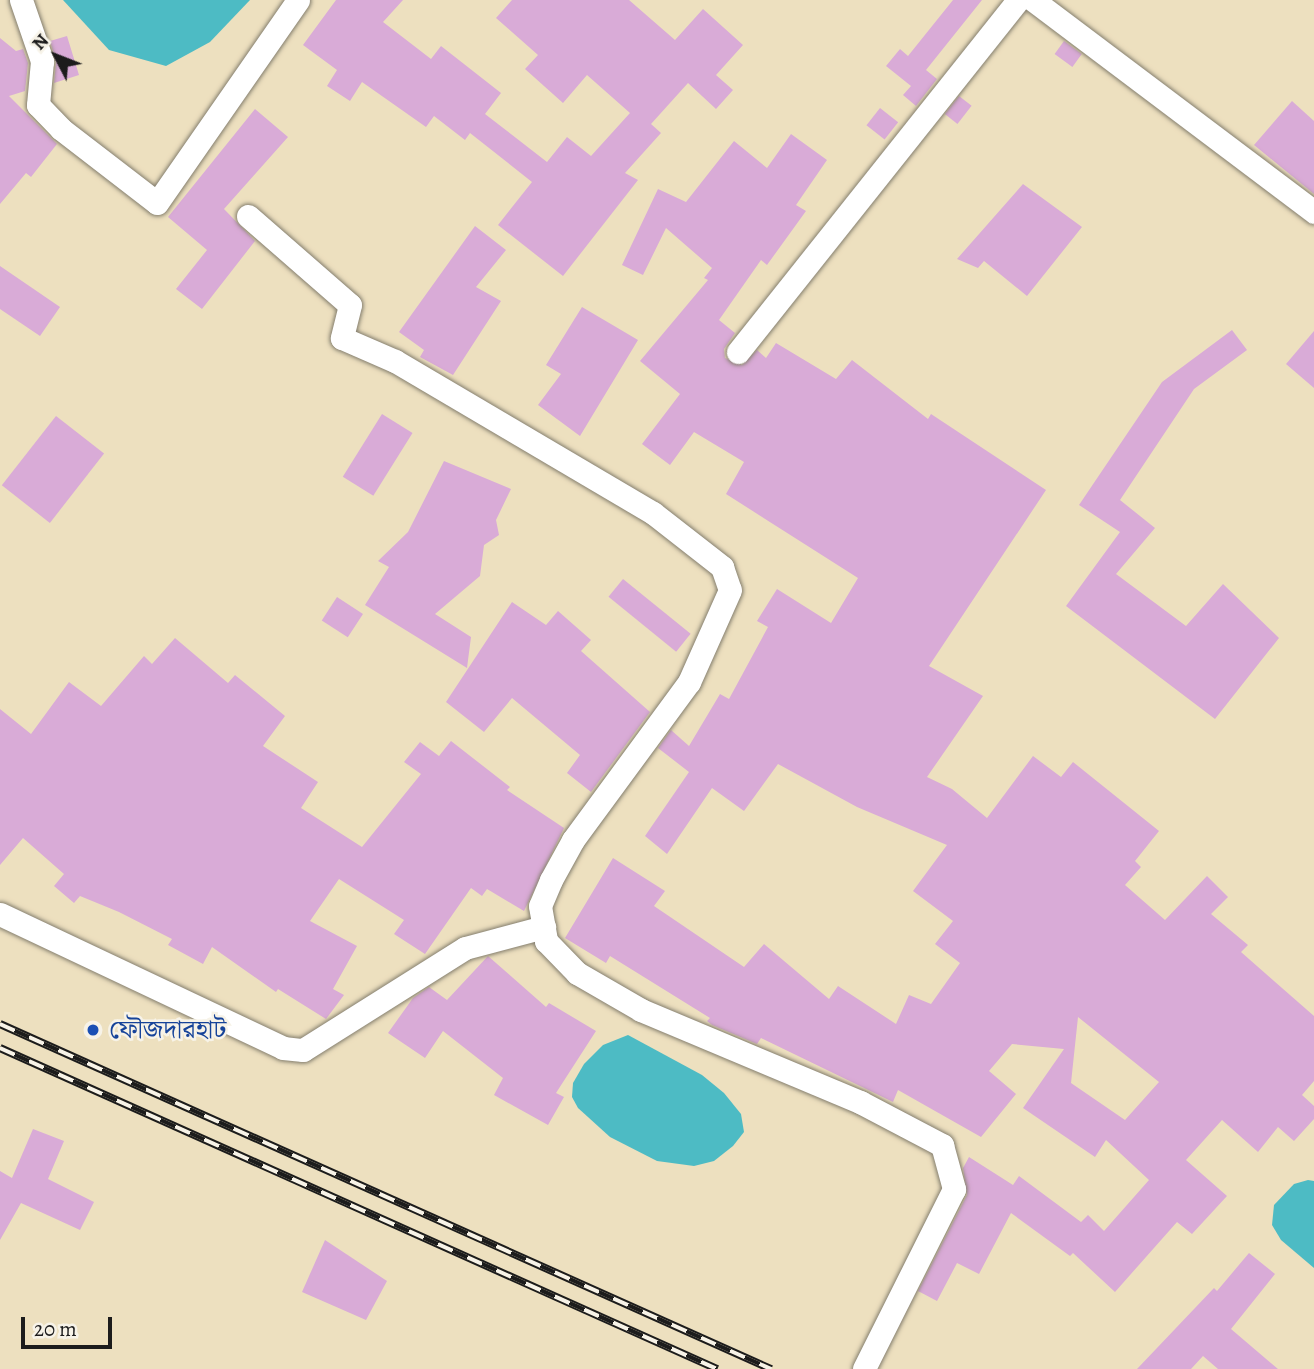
<!DOCTYPE html>
<meta charset="utf-8">
<style>
body{margin:0}
#map{position:relative;width:1314px;height:1369px;overflow:hidden;background:#ede0bf;font-family:Alegreya,"Noto Serif Bengali",serif}
div>[style]{position:absolute}
.water>*{inset:0;background:#4dbbc4}
.building>*{inset:0;background:#d9abd7;transform-origin:0 0}
.roads{filter:drop-shadow(0 0 2px #847e6e) drop-shadow(0 0 2px #847e6e)}
.minor>*{height:23px;margin:-11.5px;padding:0 11.5px;transform-origin:11.5px;border-radius:11.5px;background:#fff}
.rail>*{height:8px;margin-top:-4px;transform-origin:0;background:repeating-linear-gradient(90deg,#f7f3e8 0 16px,#1c1c1c 0 32px);box-sizing:border-box;border-block:2px solid #1c1c1c}
.dots>*{width:19px;height:19px;translate:-50% -50%;box-sizing:border-box;border:4px solid #f7f3e8;border-radius:50%}
span{translate:-50% -50%;white-space:nowrap;text-align:center;line-height:1.15;-webkit-text-stroke:5px #f7f3e8;paint-order:stroke}
.transit-label{font-size:26px;color:#164399}
.left{translate:0 -50%;text-align:left}
.north{position:absolute;left:21px;top:21px;width:70px;height:70px;-webkit-text-stroke:5px #f7f3e8;paint-order:stroke;rotate:312deg;font-size:19px;font-weight:700;line-height:28px;text-align:center;color:#1c1c1c}
.north::after{content:'';display:block;margin:auto;width:24px;height:32px;background:#1c1c1c;clip-path:polygon(50% 0,100% 100%,50% 72%,0 100%)}
.scale{position:absolute;left:21px;top:1317px;width:91px;height:32px;box-sizing:border-box;border:4px solid #1c1c1c;border-top:0;padding-left:9px;font-size:21px;line-height:24px;white-space:nowrap;color:#1c1c1c;-webkit-text-stroke:5px #f7f3e8;paint-order:stroke}
</style>
<div id="map">
<div class="water">
<div style="clip-path:polygon(63px 0,250px 0,210px 42px,166px 66px,109px 50px)"></div>
<div style="clip-path:polygon(628px 1035px,702px 1075px,724px 1093px,741px 1114px,744px 1132px,733px 1146px,714px 1161px,694px 1166px,657px 1161px,610px 1137px,578px 1108px,572px 1097px,573px 1083px,584px 1064px,603px 1045px)"></div>
<div style="clip-path:polygon(1308px 1180px,1314px 1181px,1314px 1268px,1281px 1240px,1272px 1225px,1274px 1205px,1294px 1184px)"></div>
</div>
<div class="building">
<div style="clip-path:polygon(336px 0,403px 0,383px 22px,431px 59px,441px 46px,501px 93px,485px 114px,547px 162px,567px 137px,591px 156px,630px 113px,587px 75px,563px 103px,525px 69px,538px 55px,496px 18px,512px 0,629px 0,675px 40px,703px 9px,743px 45px,716px 75px,733px 90px,716px 109px,688px 83px,651px 124px,661px 133px,625px 173px,638px 180px,563px 276px,498px 225px,532px 182px,470px 133px,465px 140px,434px 116px,426px 127px,362px 82px,350px 101px,327px 86px,337px 70px,303px 45px)"></div>
<div style="clip-path:polygon(953px 0,982px 0,926px 70px,937px 79px,916px 106px,903px 95px,911px 86px,886px 66px,900px 49px,908px 56px)"></div>
<div style="clip-path:polygon(67px 36px,79px 75px,54px 83px,56px 62px,50px 41px)"></div>
<div style="clip-path:polygon(0 38px,16px 51px,23px 49px,28px 63px,25px 91px,9px 96px,57px 144px,31px 177px,26px 173px,0 204px)"></div>
<div style="left:1064px;top:41px;width:22px;height:16px;rotate:36deg"></div>
<div style="left:959px;top:96px;width:16px;height:23px;rotate:38deg"></div>
<div style="clip-path:polygon(1292px 101px,1314px 121px,1314px 194px,1254px 145px)"></div>
<div style="left:880px;top:108px;width:23px;height:22px;rotate:38deg"></div>
<div style="clip-path:polygon(255px 109px,288px 137px,224px 209px,255px 241px,202px 309px,176px 289px,207px 250px,168px 217px)"></div>
<div style="clip-path:polygon(evenodd,791px 134px,827px 160px,796px 205px,806px 211px,767px 265px,761px 260px,719px 320px,735px 333px,724px 349px,725px 358px,742px 365px,757px 350px,766px 358px,776px 343px,836px 379px,852px 360px,928px 419px,931px 414px,1046px 490px,929px 666px,983px 696px,927px 777px,952px 789px,987px 818px,1033px 756px,1061px 777px,1073px 762px,1159px 831px,1135px 861px,1141px 867px,1125px 885px,1165px 920px,1207px 876px,1228px 897px,1211px 914px,1248px 945px,1241px 952px,1314px 1016px,1314px 1081px,1302px 1095px,1314px 1106px,1314px 1119px,1294px 1141px,1278px 1127px,1258px 1152px,1222px 1120px,1186px 1160px,1227px 1196px,1192px 1234px,1177px 1222px,1115px 1292px,1073px 1253px,1070px 1256px,1011px 1213px,979px 1274px,957px 1263px,937px 1301px,918px 1291px,967px 1195px,963px 1168px,969px 1157px,1013px 1185px,1019px 1176px,1081px 1222px,1088px 1215px,1104px 1231px,1149px 1180px,1106px 1140px,1095px 1157px,1023px 1108px,1064px 1049px,1012px 1044px,989px 1071px,1016px 1094px,981px 1137px,898px 1090px,893px 1102px,761px 1038px,757px 1044px,712px 1025px,707px 1021px,710px 1018px,610px 956px,606px 963px,565px 938px,613px 858px,665px 891px,654px 906px,744px 967px,764px 944px,829px 999px,838px 986px,896px 1024px,909px 995px,931px 1004px,960px 963px,935px 944px,953px 921px,913px 891px,947px 845px,857px 807px,778px 764px,744px 811px,712px 788px,667px 854px,645px 836px,689px 772px,658px 748px,671px 730px,689px 746px,720px 694px,729px 699px,768px 627px,757px 621px,777px 589px,831px 623px,858px 578px,726px 494px,744px 462px,694px 432px,670px 465px,642px 444px,680px 394px,640px 361px,708px 280px,704px 278px,712px 268px,666px 228px,643px 275px,622px 265px,658px 189px,686px 202px,734px 141px,767px 168px,791px 134px,1078px 1017px,1159px 1082px,1125px 1120px,1071px 1083px,1078px 1017px)"></div>
<div style="clip-path:polygon(1023px 184px,1082px 227px,1027px 296px,984px 261px,978px 268px,957px 259px)"></div>
<div style="clip-path:polygon(475px 226px,506px 250px,476px 287px,501px 301px,453px 375px,420px 357px,424px 350px,399px 332px)"></div>
<div style="clip-path:polygon(0 266px,60px 307px,40px 336px,0 309px)"></div>
<div style="clip-path:polygon(582px 307px,638px 340px,580px 436px,538px 405px,561px 374px,546px 365px)"></div>
<div style="clip-path:polygon(1232px 330px,1247px 350px,1194px 389px,1120px 500px,1155px 528px,1116px 574px,1186px 626px,1223px 584px,1279px 638px,1215px 719px,1066px 606px,1120px 532px,1079px 505px,1162px 382px)"></div>
<div style="clip-path:polygon(1314px 331px,1314px 388px,1286px 364px)"></div>
<div style="left:382px;top:414px;width:36px;height:74px;rotate:32deg"></div>
<div style="left:56px;top:416px;width:61px;height:88px;rotate:38deg"></div>
<div style="clip-path:polygon(444px 461px,511px 489px,496px 520px,499px 535px,484px 545px,480px 576px,435px 614px,471px 637px,467px 668px,365px 605px,389px 567px,378px 561px,408px 532px)"></div>
<div style="left:623px;top:579px;width:87px;height:23px;rotate:39deg"></div>
<div style="left:337px;top:597px;width:31px;height:28px;rotate:33deg"></div>
<div style="clip-path:polygon(512px 602px,546px 625px,558px 611px,591px 640px,581px 651px,650px 712px,591px 792px,567px 773px,580px 755px,512px 698px,484px 732px,446px 702px)"></div>
<div style="clip-path:polygon(175px 638px,228px 683px,235px 675px,285px 716px,263px 746px,318px 782px,301px 808px,362px 847px,421px 774px,404px 762px,420px 742px,439px 756px,451px 741px,510px 787px,507px 790px,564px 828px,524px 911px,487px 889px,482px 896px,471px 888px,425px 954px,394px 934px,404px 920px,339px 879px,310px 921px,357px 946px,333px 989px,344px 995px,326px 1019px,278px 989px,276px 992px,212px 947px,203px 964px,168px 945px,172px 939px,119px 912px,80px 896px,74px 903px,54px 886px,64px 874px,23px 838px,0 865px,0 709px,31px 734px,69px 682px,101px 706px,144px 656px,152px 664px)"></div>
<div style="clip-path:polygon(488px 956px,546px 1007px,549px 1003px,596px 1031px,556px 1093px,564px 1097px,548px 1125px,494px 1095px,503px 1078px,443px 1031px,425px 1058px,388px 1033px,413px 998px,429px 987px,447px 1000px)"></div>
<div style="clip-path:polygon(33px 1129px,64px 1141px,48px 1179px,94px 1202px,80px 1230px,21px 1203px,0 1240px,0 1171px,12px 1178px)"></div>
<div style="clip-path:polygon(325px 1240px,387px 1281px,366px 1320px,302px 1292px)"></div>
<div style="clip-path:polygon(1249px 1253px,1275px 1274px,1231px 1329px,1278px 1369px,1218px 1369px,1203px 1356px,1191px 1369px,1137px 1369px,1214px 1288px,1217px 1291px)"></div>
</div>
<div class="roads">
<div class="minor">
<div style="left:21px;top:0;width:65px;rotate:71deg"></div>
<div style="left:42px;top:61px;width:44px;rotate:95.2deg"></div>
<div style="left:38px;top:105px;width:33px;rotate:46deg"></div>
<div style="left:61px;top:129px;width:121px;rotate:37.6deg"></div>
<div style="left:157px;top:203px;width:247px;rotate:-55.2deg"></div>
<div style="left:1033px;top:0;width:352px;rotate:37deg"></div>
<div style="left:248px;top:216px;width:135px;rotate:41.1deg"></div>
<div style="left:350px;top:305px;width:34px;rotate:104deg"></div>
<div style="left:342px;top:338px;width:58px;rotate:23.5deg"></div>
<div style="left:395px;top:361px;width:299px;rotate:30.5deg"></div>
<div style="left:653px;top:513px;width:88px;rotate:38deg"></div>
<div style="left:722px;top:567px;width:24px;rotate:71deg"></div>
<div style="left:730px;top:590px;width:101px;rotate:114deg"></div>
<div style="left:689px;top:682px;width:196px;rotate:126.3deg"></div>
<div style="left:573px;top:840px;width:46px;rotate:118.8deg"></div>
<div style="left:551px;top:880px;width:28px;rotate:113deg"></div>
<div style="left:540px;top:906px;width:36px;rotate:80deg"></div>
<div style="left:546px;top:941px;width:45px;rotate:45.9deg"></div>
<div style="left:577px;top:973px;width:74px;rotate:30deg"></div>
<div style="left:641px;top:1010px;width:238px;rotate:22.8deg"></div>
<div style="left:860px;top:1102px;width:93px;rotate:27.7deg"></div>
<div style="left:942px;top:1145px;width:46px;rotate:74.7deg"></div>
<div style="left:954px;top:1189px;width:201px;rotate:116.6deg"></div>
<div style="left:738px;top:352px;width:450px;rotate:-51.5deg"></div>
<div style="left:0;top:914px;width:313px;rotate:25.3deg"></div>
<div style="left:283px;top:1048px;width:20px;rotate:6deg"></div>
<div style="left:303px;top:1050px;width:191px;rotate:-32.2deg"></div>
<div style="left:465px;top:948px;width:82px;rotate:-14.9deg"></div>
</div>
</div>
<div class="rail">
<div style="left:0;top:1024px;width:845px;rotate:24.11deg"></div>
<div style="left:0;top:1048px;width:786px;rotate:24.12deg"></div>
</div>
<div class="dots">
<div style="left:93px;top:1030px;background:#1a4fb4"></div>
</div>
<div class="transit-label">
<span class="left" style="left:109px;top:1030px">ফৌজদারহাট</span>
</div>
<div class="north">N</div>
<div class="scale">20 m</div>
</div>
